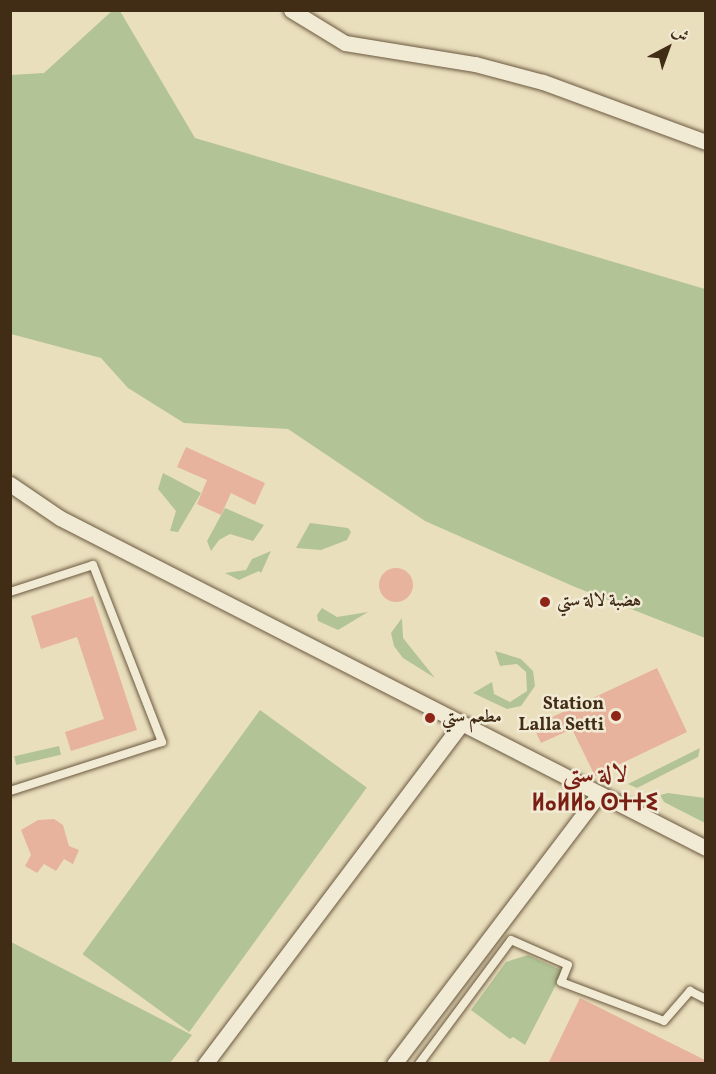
<!DOCTYPE html>
<meta charset="utf-8">
<style>
body{margin:0}
#map{position:relative;width:716px;height:1074px;overflow:hidden;background:#eadfbd;font-family:Vollkorn,Amiri,"Noto Sans Tifinagh",serif}
div>[style]{position:absolute}
.green>*{inset:0;background:#b2c395;transform-origin:0 0}
.building>*{inset:0;background:#e7b39c}
.round{border-radius:50%}
.roads{filter:drop-shadow(0 0 2px #6b5940) drop-shadow(0 0 2px #6b5940)}
.lane>*{height:8px;margin:-4px;padding:0 4px;transform-origin:4px;border-radius:4px;background:#f1ead4}
.street>*{height:15px;margin:-7.5px;padding:0 7.5px;transform-origin:7.5px;border-radius:7.5px;background:#f1ead4}
.dots>*{width:16px;height:16px;translate:-50% -50%;box-sizing:border-box;border:3px solid #f1ead4;border-radius:50%}
span{translate:-50% -50%;white-space:nowrap;text-align:center;line-height:1.15;-webkit-text-stroke:5px #f1ead4;paint-order:stroke}
.poi-label{font-size:18px;color:#412c16;font-weight:700}
.left{translate:0 -50%;text-align:left}
.right{translate:-100% -50%;text-align:right}
.district-label{font-size:24px;color:#7a1f14;font-weight:700}
.frame{position:absolute;inset:0;border:12px solid #412c16;pointer-events:none}
.north{position:absolute;left:638px;top:18px;width:60px;height:60px;-webkit-text-stroke:4px #f1ead4;paint-order:stroke;rotate:41deg;font-size:16px;font-weight:700;line-height:24px;text-align:center;color:#412c16}
.north::after{content:'';display:block;margin:auto;width:21px;height:27px;background:#412c16;clip-path:polygon(50% 0,100% 100%,50% 72%,0 100%)}
</style>
<div id="map">
<div class="green">
<div style="clip-path:polygon(113px 10px,120px 11px,195px 138px,705px 289px,705px 638px,575px 587px,425px 521px,288px 429px,184px 423px,128px 388px,101px 358px,11px 334px,11px 75px,44px 73px)"></div>
<div style="clip-path:polygon(163px 473px,201px 493px,178px 532px,170px 531px,176px 511px,158px 489px)"></div>
<div style="clip-path:polygon(225px 508px,264px 525px,253px 541px,230px 534px,219px 540px,211px 551px,207px 541px)"></div>
<div style="clip-path:polygon(310px 523px,348px 528px,351px 532px,347px 540px,321px 550px,296px 548px)"></div>
<div style="clip-path:polygon(271px 551px,261px 573px,259px 571px,239px 580px,225px 573px,246px 570px,252px 559px)"></div>
<div style="clip-path:polygon(322px 608px,337px 617px,368px 612px,338px 630px,318px 621px,317px 615px)"></div>
<div style="clip-path:polygon(402px 618px,403px 638px,435px 678px,403px 658px,394px 646px,391px 633px)"></div>
<div style="clip-path:polygon(495px 651px,521px 659px,533px 671px,535px 686px,521px 706px,507px 709px,473px 693px,492px 682px,494px 694px,510px 702px,527px 691px,526px 672px,517px 664px,500px 666px)"></div>
<div style="left:260px;top:710px;width:132px;height:302px;rotate:36deg"></div>
<div style="left:59px;top:746px;width:9px;height:46px;rotate:77deg"></div>
<div style="clip-path:polygon(700px 748px,698px 757px,637px 788px,628px 784px)"></div>
<div style="clip-path:polygon(668px 793px,705px 798px,705px 823px,664px 802px,660px 795px)"></div>
<div style="clip-path:polygon(10px 942px,11px 942px,192px 1035px,170px 1063px,11px 1063px)"></div>
<div style="clip-path:polygon(528px 955px,563px 971px,525px 1045px,513px 1037px,510px 1039px,471px 1010px,506px 962px)"></div>
</div>
<div class="building">
<div style="clip-path:polygon(186px 447px,265px 483px,255px 505px,231px 493px,221px 515px,197px 504px,207px 480px,177px 467px)"></div>
<div class="round" style="left:379px;top:568px;width:34px;height:34px"></div>
<div style="clip-path:polygon(93px 596px,137px 730px,71px 751px,65px 732px,104px 719px,77px 637px,41px 649px,31px 616px)"></div>
<div style="clip-path:polygon(657px 668px,687px 732px,595px 776px,572px 729px,541px 743px,533px 726px)"></div>
<div style="clip-path:polygon(54px 819px,63px 825px,69px 846px,79px 850px,73px 864px,64px 859px,56px 871px,44px 864px,37px 873px,25px 866px,31px 855px,21px 830px,38px 820px)"></div>
<div style="clip-path:polygon(580px 998px,705px 1060px,705px 1064px,548px 1064px)"></div>
</div>
<div class="roads">
<div class="lane">
<div style="left:10px;top:592px;width:87px;rotate:-18deg"></div>
<div style="left:93px;top:565px;width:190px;rotate:68.7deg"></div>
<div style="left:162px;top:742px;width:160px;rotate:162.1deg"></div>
<div style="left:419px;top:1064px;width:154px;rotate:-53.4deg"></div>
<div style="left:511px;top:940px;width:62px;rotate:23.7deg"></div>
<div style="left:568px;top:965px;width:18px;rotate:112deg"></div>
<div style="left:561px;top:982px;width:110px;rotate:20.7deg"></div>
<div style="left:664px;top:1021px;width:40px;rotate:-49deg"></div>
<div style="left:690px;top:991px;width:18px;rotate:27deg"></div>
</div>
<div class="street">
<div style="left:291px;top:10px;width:63px;rotate:31.4deg"></div>
<div style="left:345px;top:43px;width:132px;rotate:9.2deg"></div>
<div style="left:475px;top:64px;width:70px;rotate:14.8deg"></div>
<div style="left:543px;top:82px;width:174px;rotate:20.2deg"></div>
<div style="left:10px;top:484px;width:60px;rotate:34.2deg"></div>
<div style="left:60px;top:518px;width:725px;rotate:27.06deg"></div>
<div style="left:205px;top:1064px;width:426px;rotate:-53deg"></div>
<div style="left:394px;top:1064px;width:339px;rotate:-52.8deg"></div>
</div>
</div>
<div class="dots">
<div style="left:545px;top:602px;background:#8f2418"></div>
<div style="left:616px;top:716px;background:#8f2418"></div>
<div style="left:430px;top:718px;background:#8f2418"></div>
</div>
<div class="poi-label">
<span class="left" style="left:557px;top:602px">هضبة لالة ستي</span>
<span class="right" style="left:604px;top:716px">Station<br>Lalla Setti</span>
<span class="left" style="left:442px;top:718px">مطعم ستي</span>
</div>
<div class="district-label">
<span style="left:595px;top:791px">لالة ستي<br>ⵍⴰⵍⵍⴰ ⵙⵜⵜⵉ</span>
</div>
<div class="frame"></div>
<div class="north">ش</div>
</div>
